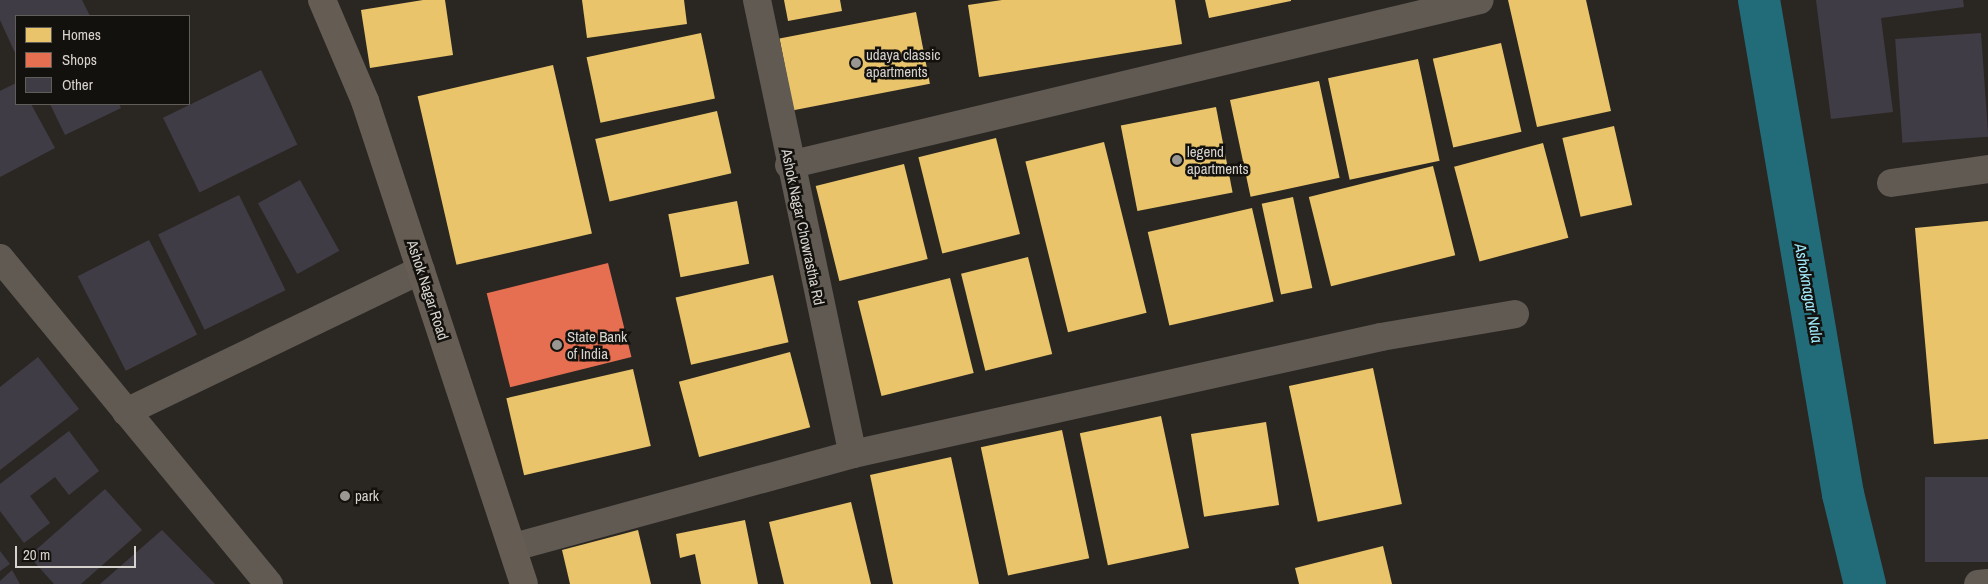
<!DOCTYPE html>
<style>
body{margin:0}
#map{position:relative;width:1988px;height:584px;overflow:hidden;background:#2a2723;font-family:"Archivo Narrow",sans-serif}
div>[style]{position:absolute}
.homes>*{inset:0;background:#e9c46a;transform-origin:0 0}
.shops>*{inset:0;background:#e76f51;transform-origin:0 0}
.canal>*{height:42px;margin:-21px;padding:0 21px;transform-origin:21px;border-radius:21px;background:#226c7a}
.building>*{inset:0;background:#403c46;transform-origin:0 0}
.minor>*{height:28px;margin:-14px;padding:0 14px;transform-origin:14px;border-radius:14px;background:#615a53}
.secondary>*{height:28px;margin:-14px;padding:0 14px;transform-origin:14px;border-radius:14px;background:#655c54}
.dots>*{width:14px;height:14px;translate:-50% -50%;box-sizing:border-box;border:2px solid #13110d;border-radius:50%}
span{translate:-50% -50%;white-space:nowrap;text-align:center;line-height:1.15;-webkit-text-stroke:5px #13110d;paint-order:stroke}
.poi-label{font-size:15px;color:#d6d2cd}
.left{translate:0 -50%;text-align:left}
.street-label{font-size:15px;color:#d6d2cd}
.water-label{font-size:16px;color:#a0ebfd;font-style:italic}
.legend{position:absolute;left:15px;top:15px;width:175px;height:90px;box-sizing:border-box;background:#13110d;border:1px solid #615e5a;margin:0;padding:6px 9px;list-style:none;font-size:15px;color:#d6d2cd}
.legend li{display:flex;align-items:center;gap:10px;height:25px}
.legend b{width:25px;border:1px solid #615e5a}
.scale{position:absolute;left:15px;top:546px;width:121px;height:22px;box-sizing:border-box;border:2px solid #d6d2cd;border-top:0;padding-left:6px;font-size:15px;line-height:18px;white-space:nowrap;color:#d6d2cd;-webkit-text-stroke:4px #13110d;paint-order:stroke}
</style>
<div id="map">
<div class="homes">
<div style="clip-path:polygon(423px 0,445px 0,453px 55px,370px 68px,361px 10px)"></div>
<div style="clip-path:polygon(582px 0,684px 0,687px 24px,587px 38px)"></div>
<div style="clip-path:polygon(784px 0,840px 0,842px 11px,788px 21px)"></div>
<div style="clip-path:polygon(1002px 0,1175px 0,1182px 44px,979px 77px,968px 5px)"></div>
<div style="clip-path:polygon(1205px 0,1291px 0,1291px 1px,1209px 18px)"></div>
<div style="clip-path:polygon(1508px 0,1586px 0,1611px 111px,1537px 127px)"></div>
<div style="left:916px;top:12px;width:73px;height:139px;rotate:79deg"></div>
<div style="left:701px;top:33px;width:67px;height:117px;rotate:78deg"></div>
<div style="left:1501px;top:43px;width:91px;height:70px;rotate:77deg"></div>
<div style="left:1418px;top:59px;width:104px;height:92px;rotate:78deg"></div>
<div style="left:553px;top:65px;width:173px;height:139px;rotate:77deg"></div>
<div style="left:1319px;top:81px;width:99px;height:91px;rotate:78deg"></div>
<div style="left:1216px;top:107px;width:87px;height:97px;rotate:79deg"></div>
<div style="left:717px;top:111px;width:64px;height:125px;rotate:77deg"></div>
<div style="left:1614px;top:126px;width:81px;height:53px;rotate:77deg"></div>
<div style="left:996px;top:138px;width:99px;height:80px;rotate:76deg"></div>
<div style="left:1104px;top:142px;width:176px;height:81px;rotate:76deg"></div>
<div style="left:1543px;top:143px;width:98px;height:92px;rotate:75deg"></div>
<div style="left:904px;top:164px;width:98px;height:91px;rotate:76deg"></div>
<div style="left:1433px;top:166px;width:92px;height:128px;rotate:76deg"></div>
<div style="left:1293px;top:197px;width:93px;height:32px;rotate:78deg"></div>
<div style="left:737px;top:201px;width:64px;height:70px;rotate:79deg"></div>
<div style="left:1252px;top:208px;width:96px;height:107px;rotate:77deg"></div>
<div style="clip-path:polygon(1988px 221px,1988px 439px,1934px 444px,1915px 228px)"></div>
<div style="left:1028px;top:257px;width:100px;height:69px;rotate:76deg"></div>
<div style="left:773px;top:275px;width:69px;height:100px;rotate:77deg"></div>
<div style="left:950px;top:278px;width:98px;height:95px;rotate:76deg"></div>
<div style="left:790px;top:352px;width:78px;height:115px;rotate:75deg"></div>
<div style="left:1373px;top:368px;width:139px;height:86px;rotate:78deg"></div>
<div style="left:633px;top:369px;width:79px;height:130px;rotate:77deg"></div>
<div style="left:1161px;top:416px;width:135px;height:83px;rotate:78deg"></div>
<div style="left:1266px;top:422px;width:84px;height:76px;rotate:81deg"></div>
<div style="left:1062px;top:430px;width:131px;height:83px;rotate:78deg"></div>
<div style="clip-path:polygon(951px 457px,979px 584px,893px 584px,870px 475px)"></div>
<div style="clip-path:polygon(851px 502px,871px 584px,784px 584px,769px 522px)"></div>
<div style="clip-path:polygon(745px 520px,758px 584px,701px 584px,695px 554px,680px 558px,676px 534px)"></div>
<div style="clip-path:polygon(638px 530px,651px 584px,570px 584px,562px 550px)"></div>
<div style="clip-path:polygon(1383px 546px,1392px 584px,1299px 584px,1295px 568px)"></div>
</div>
<div class="shops">
<div style="left:608px;top:263px;width:97px;height:125px;rotate:76deg"></div>
</div>
<div class="canal">
<div style="left:1759px;top:0;width:501px;rotate:80.35deg"></div>
<div style="left:1843px;top:494px;width:93px;rotate:76.3deg"></div>
</div>
<div class="building">
<div style="clip-path:polygon(0 0,82px 0,90px 16px,16px 16px,16px 55px,0 20px)"></div>
<div style="clip-path:polygon(1816px 0,1963px 0,1964px 7px,1881px 18px,1893px 112px,1831px 119px)"></div>
<div style="left:1981px;top:33px;width:104px;height:86px;rotate:86deg"></div>
<div style="left:261px;top:70px;width:83px;height:109px;rotate:64deg"></div>
<div style="clip-path:polygon(16px 83px,16px 104px,31px 104px,55px 148px,0 177px,0 91px)"></div>
<div style="clip-path:polygon(50px 104px,119px 104px,121px 108px,65px 135px)"></div>
<div style="left:300px;top:180px;width:81px;height:48px;rotate:61deg"></div>
<div style="left:239px;top:195px;width:106px;height:90px;rotate:64deg"></div>
<div style="left:149px;top:240px;width:106px;height:80px;rotate:63deg"></div>
<div style="clip-path:polygon(38px 357px,79px 409px,0 470px,0 387px)"></div>
<div style="clip-path:polygon(69px 431px,99px 471px,69px 495px,55px 477px,30px 496px,50px 523px,24px 543px,0 511px,0 484px)"></div>
<div style="left:1988px;top:477px;width:85px;height:63px;rotate:90deg"></div>
<div style="clip-path:polygon(105px 489px,142px 530px,81px 584px,54px 584px,29px 556px)"></div>
<div style="clip-path:polygon(162px 530px,215px 584px,100px 584px)"></div>
<div style="clip-path:polygon(0 551px,10px 564px,0 571px)"></div>
<div style="clip-path:polygon(12px 570px,20px 584px,0 584px,0 581px)"></div>
</div>
<div class="minor">
<div style="left:757px;top:0;width:464px;rotate:78.1deg"></div>
<div style="left:789px;top:165px;width:710px;rotate:-13.43deg"></div>
<div style="left:1891px;top:183px;width:98px;rotate:-8.2deg"></div>
<div style="left:0;top:258px;width:423px;rotate:50.5deg"></div>
<div style="left:126px;top:412px;width:327px;rotate:-25.7deg"></div>
<div style="left:514px;top:547px;width:352px;rotate:-15.3deg"></div>
<div style="left:853px;top:454px;width:541px;rotate:-12.49deg"></div>
<div style="left:1381px;top:337px;width:136px;rotate:-9.7deg"></div>
<div style="left:1978px;top:584px;width:10px;rotate:-6deg"></div>
</div>
<div class="secondary">
<div style="left:322px;top:0;width:110px;rotate:66.9deg"></div>
<div style="left:365px;top:101px;width:508px;rotate:71.78deg"></div>
</div>
<div class="dots">
<div style="left:856px;top:63px;background:#9a9692"></div>
<div style="left:1177px;top:160px;background:#9a9692"></div>
<div style="left:557px;top:345px;background:#9a9692"></div>
<div style="left:345px;top:496px;background:#9a9692"></div>
</div>
<div class="poi-label">
<span class="left" style="left:866px;top:63px">udaya classic<br>apartments</span>
<span class="left" style="left:1187px;top:160px">legend<br>apartments</span>
<span class="left" style="left:567px;top:345px">State Bank<br>of India</span>
<span class="left" style="left:355px;top:496px">park</span>
</div>
<div class="street-label">
<span style="left:803px;top:227px;rotate:78deg">Ashok Nagar Chowrastha Rd</span>
<span style="left:428px;top:290px;rotate:72deg">Ashok Nagar Road</span>
</div>
<div class="water-label">
<span style="left:1809px;top:293px;rotate:80deg">Ashoknagar Nala</span>
</div>
<ul class="legend">
<li><b style="height:14px;background:#e9c46a"></b>Homes</li>
<li><b style="height:14px;background:#e76f51"></b>Shops</li>
<li><b style="height:14px;background:#403c46"></b>Other</li>
</ul>
<div class="scale">20 m</div>
</div>
